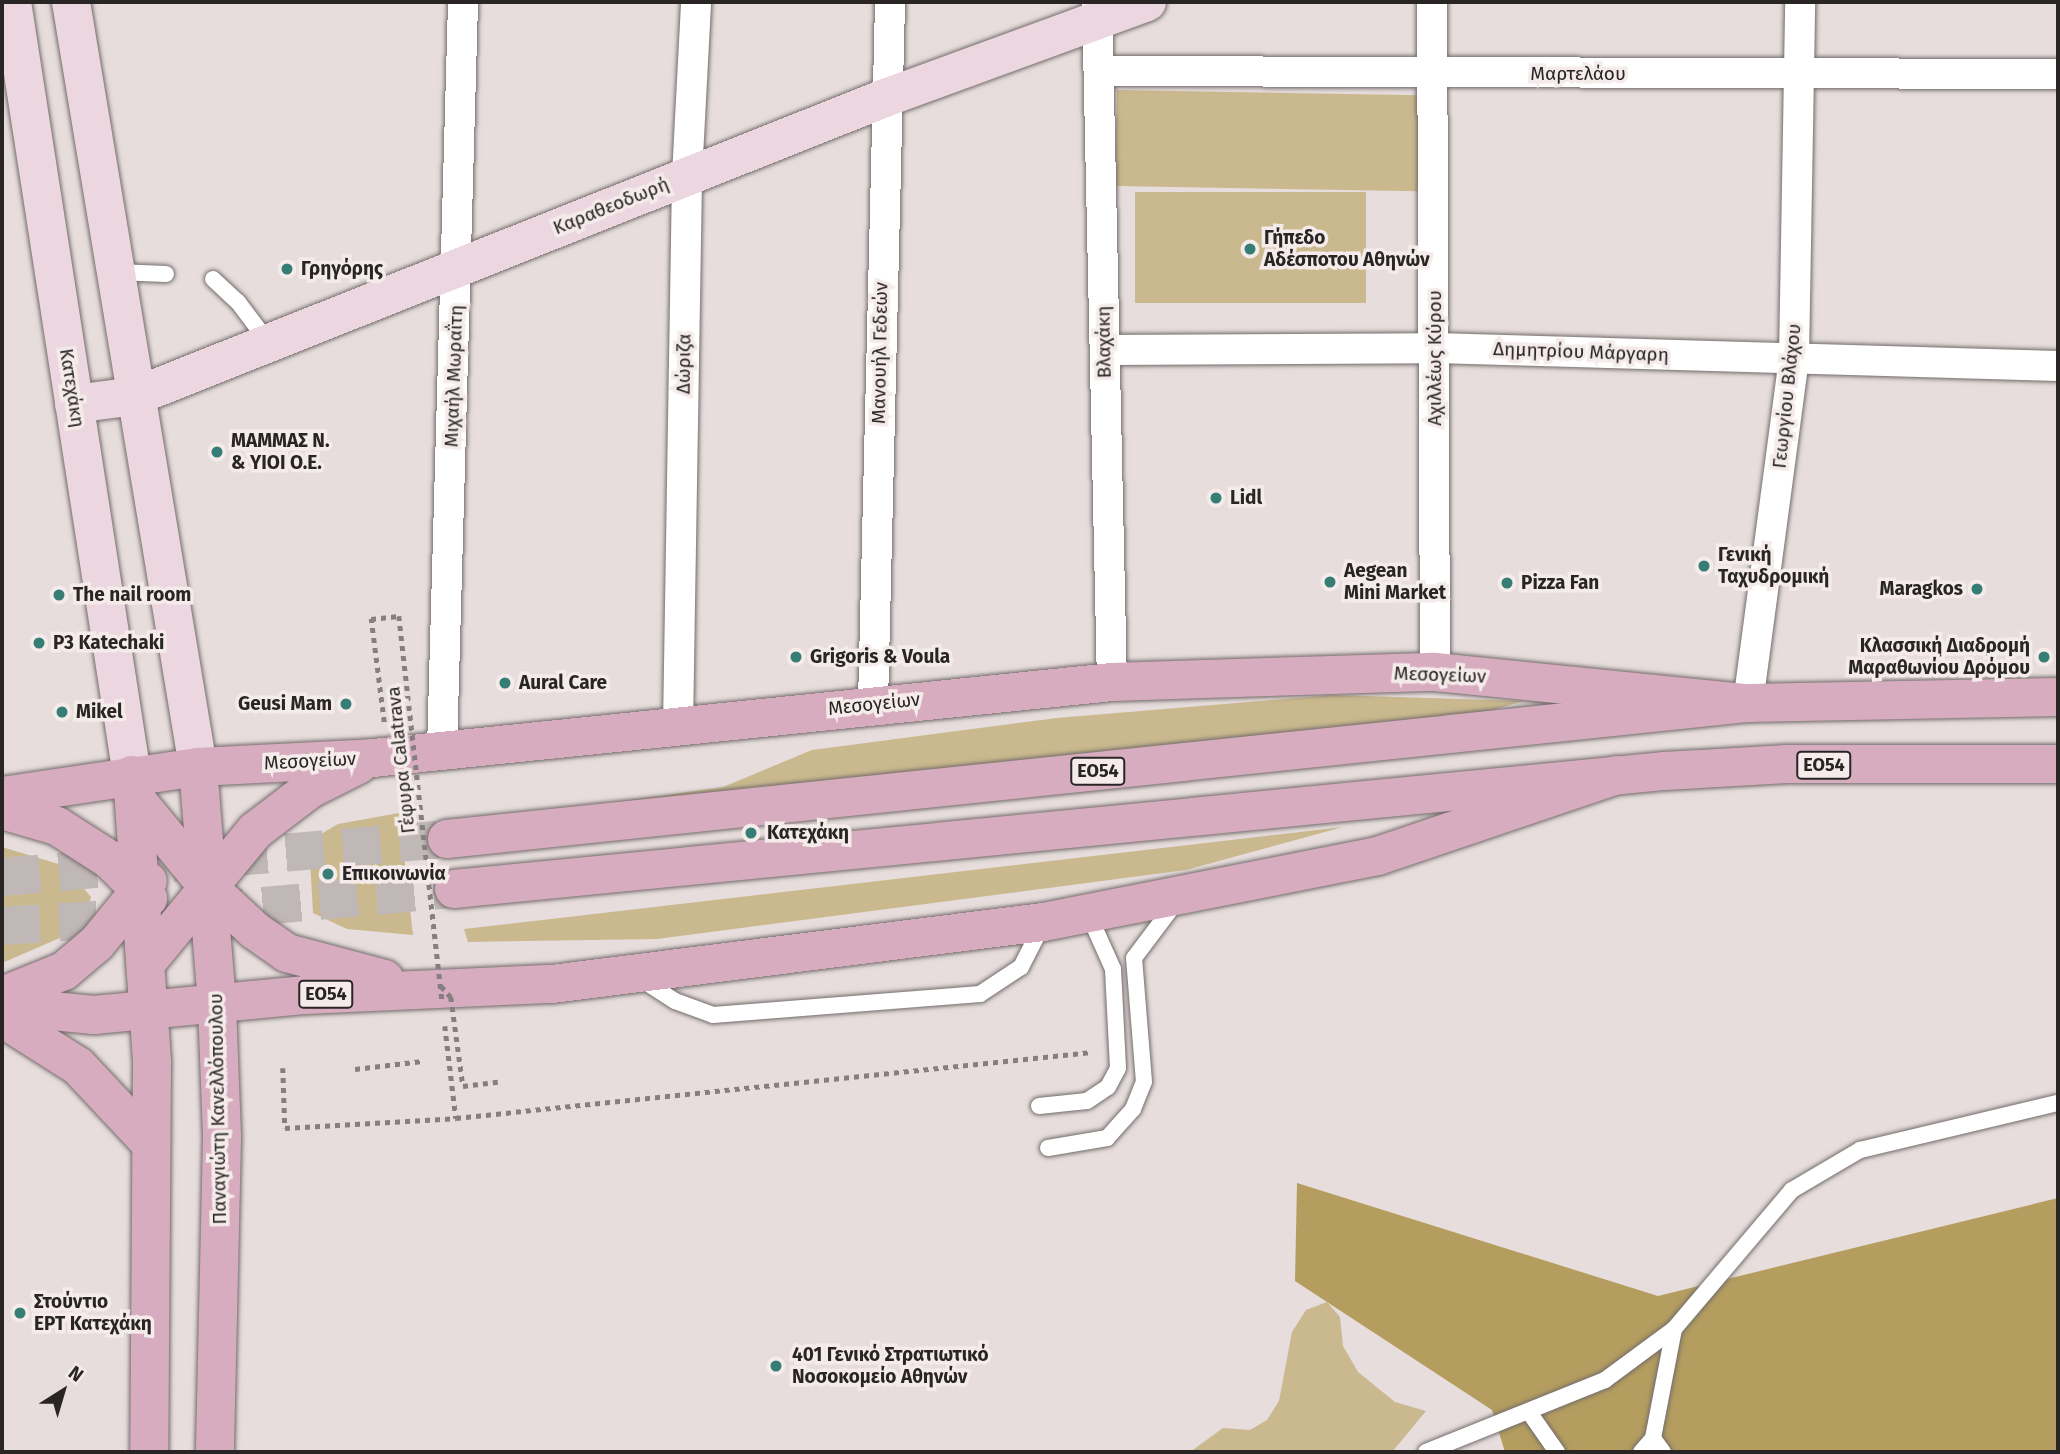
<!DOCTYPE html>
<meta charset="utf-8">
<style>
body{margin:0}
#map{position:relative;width:2060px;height:1454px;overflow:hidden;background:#e6dddc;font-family:"Fira Sans",sans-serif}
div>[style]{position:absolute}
.green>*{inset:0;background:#cab98e;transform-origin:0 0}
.forest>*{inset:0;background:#b49d5f}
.primary-tunnel>*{height:38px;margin-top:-19px;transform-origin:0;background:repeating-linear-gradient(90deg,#c0b8b7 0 38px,transparent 0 57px)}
.path>*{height:4.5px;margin-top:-2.25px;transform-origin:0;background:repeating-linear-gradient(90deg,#867f7f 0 5px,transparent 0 10px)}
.roads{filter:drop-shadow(0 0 2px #736c6b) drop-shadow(0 0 2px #736c6b)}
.lane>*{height:16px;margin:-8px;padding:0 8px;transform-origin:8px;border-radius:8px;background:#fff}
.street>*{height:30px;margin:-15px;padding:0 15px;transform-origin:15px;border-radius:15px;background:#fff}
.secondary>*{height:38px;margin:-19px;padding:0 19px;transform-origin:19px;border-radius:19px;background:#ecd6df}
.primary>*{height:38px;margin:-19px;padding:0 19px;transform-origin:19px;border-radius:19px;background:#d8acbf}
.path-bridge>*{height:4.5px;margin-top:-2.25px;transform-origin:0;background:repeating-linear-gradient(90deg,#867f7f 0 5px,transparent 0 10px)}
.dots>*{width:19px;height:19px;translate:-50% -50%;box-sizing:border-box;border:4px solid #f4ebea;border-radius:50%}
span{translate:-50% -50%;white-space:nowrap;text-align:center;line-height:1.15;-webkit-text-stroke:7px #f4ebea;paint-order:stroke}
.shield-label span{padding:2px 5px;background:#f4ebea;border:2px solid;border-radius:5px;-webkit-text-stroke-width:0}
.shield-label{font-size:18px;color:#292525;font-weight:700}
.street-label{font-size:19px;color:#292525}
.poi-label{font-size:19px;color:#292525;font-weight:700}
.left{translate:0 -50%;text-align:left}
.right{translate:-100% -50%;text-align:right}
.frame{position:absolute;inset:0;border:4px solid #292525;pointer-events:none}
.north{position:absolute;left:28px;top:1356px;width:70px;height:70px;-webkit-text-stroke:5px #f4ebea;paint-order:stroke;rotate:37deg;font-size:19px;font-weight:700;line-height:28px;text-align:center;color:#292525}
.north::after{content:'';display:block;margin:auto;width:24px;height:32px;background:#292525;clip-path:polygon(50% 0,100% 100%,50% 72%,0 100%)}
</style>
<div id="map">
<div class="green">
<div style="left:1117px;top:90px;width:303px;height:96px;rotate:1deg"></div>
<div style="left:1135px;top:192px;width:231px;height:111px"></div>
<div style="clip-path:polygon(1333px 695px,1524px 701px,1457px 720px,466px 823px,723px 787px,812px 750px,1057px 718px)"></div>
<div style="clip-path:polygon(399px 813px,413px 935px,347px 929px,313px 913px,309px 841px,338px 824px)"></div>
<div style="clip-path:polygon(1343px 827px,1186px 870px,657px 939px,468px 942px,464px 929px)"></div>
<div style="clip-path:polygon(2px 847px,65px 866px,91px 897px,86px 915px,69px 934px,2px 963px)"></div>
<div style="clip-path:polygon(1327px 1302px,1340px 1317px,1343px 1346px,1358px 1372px,1395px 1402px,1426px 1411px,1392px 1452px,1190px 1452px,1223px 1428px,1250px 1430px,1267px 1420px,1279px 1401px,1292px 1332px,1306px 1310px)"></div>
</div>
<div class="forest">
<div style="clip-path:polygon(1297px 1183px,1658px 1296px,2058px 1198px,2058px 1452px,1505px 1452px,1492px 1410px,1295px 1281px)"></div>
</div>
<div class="primary-tunnel">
<div style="left:2px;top:877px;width:447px;rotate:-4.9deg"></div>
<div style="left:206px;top:911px;width:249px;rotate:-5.1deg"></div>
<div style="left:2px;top:926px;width:141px;rotate:-3.7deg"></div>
</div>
<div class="path">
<div style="left:384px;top:722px;width:104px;rotate:-97.2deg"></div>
<div style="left:371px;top:619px;width:28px;rotate:-6deg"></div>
<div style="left:445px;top:1026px;width:93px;rotate:83.2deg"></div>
<div style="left:283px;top:1068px;width:60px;rotate:88.1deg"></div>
<div style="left:285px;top:1128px;width:171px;rotate:-3.3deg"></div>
<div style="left:456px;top:1118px;width:639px;rotate:-5.92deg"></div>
<div style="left:355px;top:1069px;width:68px;rotate:-6.7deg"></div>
</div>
<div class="roads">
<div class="lane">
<div style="left:116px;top:272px;width:50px;rotate:2.3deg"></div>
<div style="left:213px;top:279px;width:34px;rotate:43deg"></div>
<div style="left:238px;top:302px;width:50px;rotate:53.1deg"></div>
<div style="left:641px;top:979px;width:40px;rotate:32.9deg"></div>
<div style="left:675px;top:1001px;width:40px;rotate:20.2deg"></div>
<div style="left:713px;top:1015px;width:268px;rotate:-4.5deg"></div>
<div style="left:980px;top:994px;width:49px;rotate:-33.4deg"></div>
<div style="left:1021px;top:967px;width:48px;rotate:-62.9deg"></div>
<div style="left:1039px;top:1106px;width:48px;rotate:-5.9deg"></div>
<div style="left:1087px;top:1101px;width:25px;rotate:-34deg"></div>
<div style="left:1108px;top:1087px;width:21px;rotate:-62deg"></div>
<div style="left:1118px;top:1068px;width:99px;rotate:-92.9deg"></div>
<div style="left:1113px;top:969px;width:61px;rotate:-114.1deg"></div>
<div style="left:1048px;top:1148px;width:60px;rotate:-9.6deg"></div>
<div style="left:1107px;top:1138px;width:39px;rotate:-48deg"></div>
<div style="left:1133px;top:1109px;width:29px;rotate:-68deg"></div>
<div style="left:1144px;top:1082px;width:124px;rotate:-94.6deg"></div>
<div style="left:1134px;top:958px;width:71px;rotate:-53deg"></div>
<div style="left:1529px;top:1412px;width:49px;rotate:55deg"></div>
<div style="left:1426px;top:1452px;width:193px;rotate:-21.9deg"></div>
<div style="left:1605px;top:1380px;width:86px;rotate:-36.5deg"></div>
<div style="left:1674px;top:1329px;width:182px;rotate:-49.7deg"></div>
<div style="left:1792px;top:1190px;width:79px;rotate:-30.5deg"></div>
<div style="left:1860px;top:1150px;width:204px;rotate:-13.4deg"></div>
<div style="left:1641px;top:1452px;width:18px;rotate:-49deg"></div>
<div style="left:1663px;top:1452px;width:17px;rotate:-126deg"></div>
<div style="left:1653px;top:1438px;width:111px;rotate:-79.1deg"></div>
</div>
<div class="street">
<div style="left:1097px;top:2px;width:680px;rotate:88.74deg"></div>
<div style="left:1432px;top:2px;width:670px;rotate:89.74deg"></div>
<div style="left:1099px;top:71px;width:959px;rotate:0.18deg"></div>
<div style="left:1105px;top:350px;width:330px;rotate:-0.3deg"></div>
<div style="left:1435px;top:348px;width:623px;rotate:1.65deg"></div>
<div style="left:1748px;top:703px;width:348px;rotate:-82.4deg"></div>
<div style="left:1794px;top:358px;width:356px;rotate:-89deg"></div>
<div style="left:873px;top:704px;width:702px;rotate:-88.61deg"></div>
<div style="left:678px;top:727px;width:551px;rotate:-89.06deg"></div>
<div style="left:687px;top:176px;width:174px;rotate:-87deg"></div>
<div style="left:442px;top:750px;width:748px;rotate:-88.39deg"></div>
</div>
<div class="secondary">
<div style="left:12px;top:2px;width:782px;rotate:81.18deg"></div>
<div style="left:71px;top:2px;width:775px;rotate:80.57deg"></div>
<div style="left:74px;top:404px;width:63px;rotate:-7.4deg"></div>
<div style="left:136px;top:396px;width:806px;rotate:-21.7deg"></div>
<div style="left:885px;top:98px;width:279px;rotate:-20.1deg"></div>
</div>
<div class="primary">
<div style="left:198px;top:767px;width:239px;rotate:85.4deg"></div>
<div style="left:217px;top:1005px;width:133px;rotate:87.8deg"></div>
<div style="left:222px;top:1138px;width:314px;rotate:91.3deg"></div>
<div style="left:132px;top:775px;width:288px;rotate:86deg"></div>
<div style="left:152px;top:1062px;width:390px;rotate:90.4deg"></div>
<div style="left:2px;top:796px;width:198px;rotate:-8.4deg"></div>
<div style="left:198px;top:767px;width:175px;rotate:-2.9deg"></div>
<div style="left:373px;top:758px;width:743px;rotate:-5.87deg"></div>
<div style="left:1112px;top:682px;width:323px;rotate:-1.8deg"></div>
<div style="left:1435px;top:672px;width:315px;rotate:5.7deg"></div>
<div style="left:134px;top:797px;width:115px;rotate:50.6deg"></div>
<div style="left:207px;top:886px;width:64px;rotate:43.1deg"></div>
<div style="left:254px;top:930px;width:40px;rotate:34.9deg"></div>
<div style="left:287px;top:953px;width:101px;rotate:14.9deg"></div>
<div style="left:2px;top:810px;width:57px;rotate:16.2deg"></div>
<div style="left:57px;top:826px;width:63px;rotate:32.7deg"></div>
<div style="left:110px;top:860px;width:54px;rotate:45deg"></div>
<div style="left:447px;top:839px;width:1308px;rotate:-5.97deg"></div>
<div style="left:1748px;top:703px;width:310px;rotate:-1.1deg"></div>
<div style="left:454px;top:889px;width:1217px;rotate:-5.57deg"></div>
<div style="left:1665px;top:771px;width:122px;rotate:-3.3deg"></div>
<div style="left:1787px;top:764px;width:271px"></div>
<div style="left:147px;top:962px;width:170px;rotate:-50.5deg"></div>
<div style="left:255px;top:831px;width:69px;rotate:-37.4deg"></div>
<div style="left:310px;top:789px;width:54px;rotate:-26.6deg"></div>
<div style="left:2px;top:996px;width:67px;rotate:-22deg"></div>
<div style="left:64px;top:971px;width:43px;rotate:-40.3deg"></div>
<div style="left:97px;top:943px;width:80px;rotate:-50.6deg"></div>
<div style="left:2px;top:1006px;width:92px;rotate:5.6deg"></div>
<div style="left:94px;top:1015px;width:213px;rotate:-5.4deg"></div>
<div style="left:306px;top:995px;width:246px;rotate:-2.6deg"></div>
<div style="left:552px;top:984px;width:496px;rotate:-7.2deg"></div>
<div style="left:1044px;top:922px;width:340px;rotate:-11.2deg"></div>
<div style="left:1378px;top:856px;width:252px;rotate:-18.7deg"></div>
<div style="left:2px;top:1018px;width:90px;rotate:32.3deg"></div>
<div style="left:78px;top:1066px;width:107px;rotate:46.9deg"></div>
</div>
</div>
<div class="path-bridge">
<div style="left:399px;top:616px;width:387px;rotate:83.6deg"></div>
<div style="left:441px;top:986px;width:15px;rotate:48deg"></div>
<div style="left:451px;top:997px;width:90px;rotate:82.3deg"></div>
<div style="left:463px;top:1086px;width:39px;rotate:-7deg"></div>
</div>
<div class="dots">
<div style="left:1250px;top:249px;background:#367d75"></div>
<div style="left:287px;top:269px;background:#367d75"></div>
<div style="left:217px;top:452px;background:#367d75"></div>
<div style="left:1216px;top:498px;background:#367d75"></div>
<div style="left:1704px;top:566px;background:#367d75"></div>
<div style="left:1330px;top:582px;background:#367d75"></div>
<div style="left:1507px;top:583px;background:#367d75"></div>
<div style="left:1977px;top:589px;background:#367d75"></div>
<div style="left:59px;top:595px;background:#367d75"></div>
<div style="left:39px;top:643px;background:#367d75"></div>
<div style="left:796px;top:657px;background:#367d75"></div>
<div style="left:2044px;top:657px;background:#367d75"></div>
<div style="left:505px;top:683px;background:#367d75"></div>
<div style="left:346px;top:704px;background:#367d75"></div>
<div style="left:62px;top:712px;background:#367d75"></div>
<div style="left:751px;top:833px;background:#367d75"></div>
<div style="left:328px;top:874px;background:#367d75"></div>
<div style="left:20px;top:1313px;background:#367d75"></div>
<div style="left:776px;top:1366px;background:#367d75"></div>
</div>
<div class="shield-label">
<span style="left:1824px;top:765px">ΕΟ54</span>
<span style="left:1098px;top:771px">ΕΟ54</span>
<span style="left:326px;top:994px">ΕΟ54</span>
</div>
<div class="street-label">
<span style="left:1578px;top:74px">Μαρτελάου</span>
<span style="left:611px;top:206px;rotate:-22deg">Καραθεοδωρή</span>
<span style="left:1104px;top:342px;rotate:-91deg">Βλαχάκη</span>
<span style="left:1581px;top:352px;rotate:2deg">Δημητρίου Μάργαρη</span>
<span style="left:880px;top:353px;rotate:-89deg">Μανουήλ Γεδεών</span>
<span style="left:1435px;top:358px;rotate:-90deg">Αχιλλέως Κύρου</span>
<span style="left:684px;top:364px;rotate:-89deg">Δώριζα</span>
<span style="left:454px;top:376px;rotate:-88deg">Μιχαήλ Μωραΐτη</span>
<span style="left:72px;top:388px;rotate:81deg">Κατεχάκη</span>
<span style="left:1787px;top:396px;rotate:-84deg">Γεωργίου Βλάχου</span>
<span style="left:1440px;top:675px;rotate:2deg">Μεσογείων</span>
<span style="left:874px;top:704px;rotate:-6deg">Μεσογείων</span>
<span style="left:401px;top:760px;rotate:-96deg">Γέφυρα Calatrava</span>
<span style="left:310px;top:761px;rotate:-3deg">Μεσογείων</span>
<span style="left:218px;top:1109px;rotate:-91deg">Παναγιώτη Κανελλόπουλου</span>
</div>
<div class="poi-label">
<span class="left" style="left:1264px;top:249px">Γήπεδο<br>Αδέσποτου Αθηνών</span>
<span class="left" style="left:301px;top:269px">Γρηγόρης</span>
<span class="left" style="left:231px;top:452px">ΜΑΜΜΑΣ Ν.<br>&amp; ΥΙΟΙ Ο.Ε.</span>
<span class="left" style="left:1230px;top:498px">Lidl</span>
<span class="left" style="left:1718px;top:566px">Γενική<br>Ταχυδρομική</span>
<span class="left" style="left:1344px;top:582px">Aegean<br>Mini Market</span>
<span class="left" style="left:1521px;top:583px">Pizza Fan</span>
<span class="right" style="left:1963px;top:589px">Maragkos</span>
<span class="left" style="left:73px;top:595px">The nail room</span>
<span class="left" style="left:53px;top:643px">P3 Katechaki</span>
<span class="right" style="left:2030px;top:657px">Κλασσική Διαδρομή<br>Μαραθωνίου Δρόμου</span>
<span class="left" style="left:810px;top:657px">Grigoris &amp; Voula</span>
<span class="left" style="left:519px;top:683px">Aural Care</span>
<span class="right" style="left:332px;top:704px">Geusi Mam</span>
<span class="left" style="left:76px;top:712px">Mikel</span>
<span class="left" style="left:767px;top:833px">Κατεχάκη</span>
<span class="left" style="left:342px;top:874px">Επικοινωνία</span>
<span class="left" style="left:34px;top:1313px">Στούντιο<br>ΕΡΤ Κατεχάκη</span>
<span class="left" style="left:792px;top:1366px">401 Γενικό Στρατιωτικό<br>Νοσοκομείο Αθηνών</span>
</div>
<div class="frame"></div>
<div class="north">N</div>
</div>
